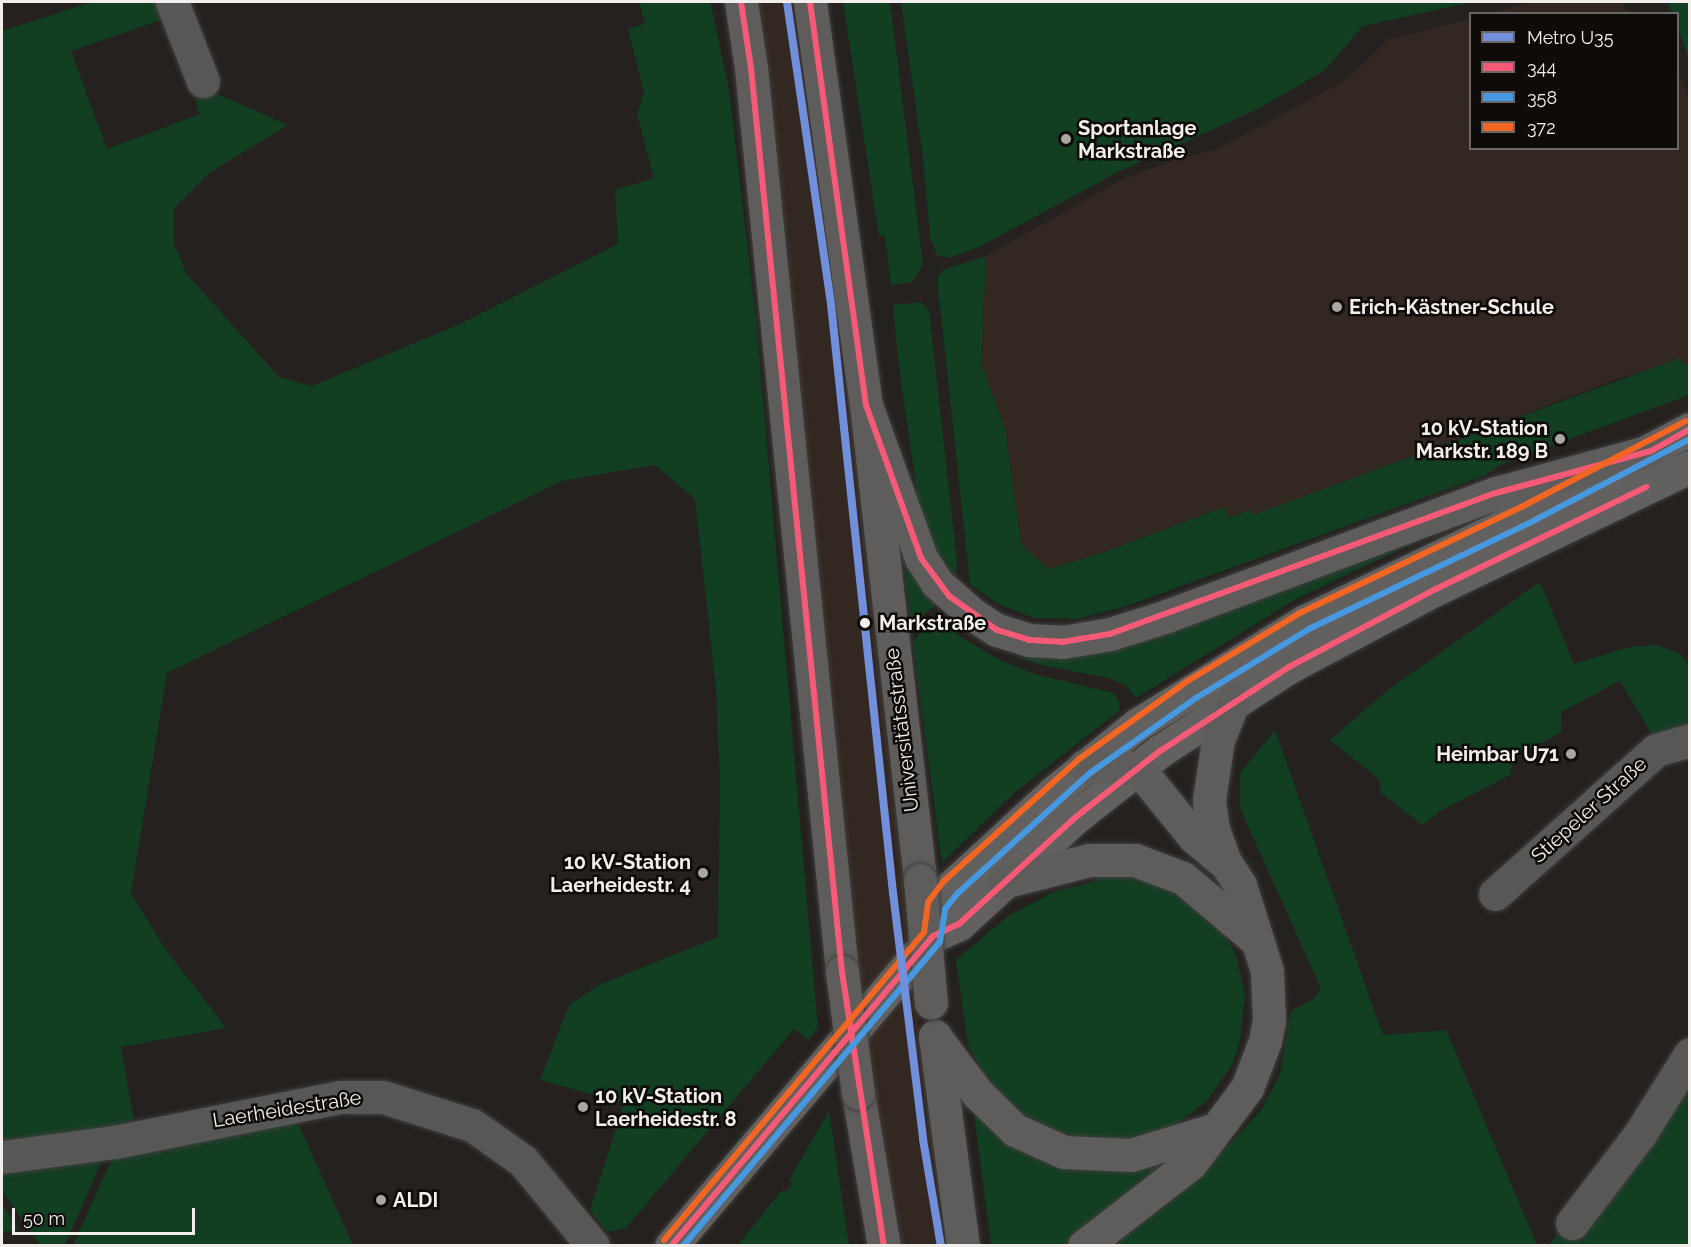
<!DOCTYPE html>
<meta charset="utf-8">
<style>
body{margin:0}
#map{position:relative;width:1691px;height:1247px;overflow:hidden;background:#24211f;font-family:Raleway,sans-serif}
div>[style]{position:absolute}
.built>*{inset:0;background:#332821}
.green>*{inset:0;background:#123e22}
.roads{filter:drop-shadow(0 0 2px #403e3c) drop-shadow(0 0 2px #403e3c)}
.minor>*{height:33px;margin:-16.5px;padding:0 16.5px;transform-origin:16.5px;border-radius:16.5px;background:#575755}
.major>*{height:33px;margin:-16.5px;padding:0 16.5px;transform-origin:16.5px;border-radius:16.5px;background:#62615f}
.highway>*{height:33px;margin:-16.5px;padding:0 16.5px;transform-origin:16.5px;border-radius:16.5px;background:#5f5d5b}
.bridges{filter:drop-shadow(0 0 2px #403e3c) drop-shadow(0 0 2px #403e3c)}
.highway-bridge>*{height:33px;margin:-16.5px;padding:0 16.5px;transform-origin:16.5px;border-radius:16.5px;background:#5f5d5b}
.bus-1>*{height:6px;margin:-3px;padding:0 3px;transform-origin:3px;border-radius:3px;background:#f75a77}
.bus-2>*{height:6px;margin:-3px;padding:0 3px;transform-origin:3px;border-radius:3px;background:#4699e1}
.bus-3>*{height:6px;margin:-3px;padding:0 3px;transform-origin:3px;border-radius:3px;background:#f26522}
.metro-1>*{height:8px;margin:-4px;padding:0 4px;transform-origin:4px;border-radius:4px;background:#718fda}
.dots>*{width:16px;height:16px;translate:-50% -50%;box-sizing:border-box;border:3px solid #0e0b09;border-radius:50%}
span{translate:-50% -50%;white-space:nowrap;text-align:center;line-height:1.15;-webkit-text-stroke:5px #0e0b09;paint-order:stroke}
.poi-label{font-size:20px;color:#f2eeeb;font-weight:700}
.left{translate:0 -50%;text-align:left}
.right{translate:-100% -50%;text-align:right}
.stop-label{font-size:20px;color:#f2eeeb;font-weight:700}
.street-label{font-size:20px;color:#f2eeeb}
.frame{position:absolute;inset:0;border:3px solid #f2eeeb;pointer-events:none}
.legend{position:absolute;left:1469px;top:12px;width:210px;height:138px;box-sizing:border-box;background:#0e0b09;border:2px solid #696663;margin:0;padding:8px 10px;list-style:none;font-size:18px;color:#f2eeeb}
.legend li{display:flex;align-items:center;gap:12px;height:30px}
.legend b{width:30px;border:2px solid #696663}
.scale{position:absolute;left:12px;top:1208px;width:183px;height:27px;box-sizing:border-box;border:3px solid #f2eeeb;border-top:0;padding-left:8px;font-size:18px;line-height:21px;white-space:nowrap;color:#f2eeeb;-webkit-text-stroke:4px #0e0b09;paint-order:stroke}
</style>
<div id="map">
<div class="built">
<div style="clip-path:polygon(758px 2px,795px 2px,837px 292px,918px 1020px,949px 1245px,902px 1245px,865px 1038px,807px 478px,786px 231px)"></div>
<div style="clip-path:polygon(1535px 2px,1622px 2px,1627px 13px,1490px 13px)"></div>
<div style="clip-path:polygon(1470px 19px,1470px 148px,1678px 148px,1678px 70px,1689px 99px,1689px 363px,1683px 365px,1680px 359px,1614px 380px,1253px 516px,1250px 510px,1229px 518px,1224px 507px,1102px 553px,1048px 569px,1021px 544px,1006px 433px,981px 363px,986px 256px,1121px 180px,1176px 159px,1215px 150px,1343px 82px,1388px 40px)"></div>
</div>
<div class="green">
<div style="clip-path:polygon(92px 2px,166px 2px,170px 17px,71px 51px,107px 149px,200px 114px,195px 100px,215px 93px,288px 125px,208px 174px,174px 208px,174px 243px,186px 273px,279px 377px,312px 386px,460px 324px,618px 244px,615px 190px,654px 178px,637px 114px,644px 92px,628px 29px,645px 24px,639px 2px,710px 2px,729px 89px,756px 319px,818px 1028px,808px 1040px,794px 1029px,626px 1228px,607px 1232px,590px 1210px,624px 1103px,540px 1080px,569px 1005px,599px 985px,718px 937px,720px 780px,716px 688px,695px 499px,655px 465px,562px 481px,167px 673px,131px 893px,164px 947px,226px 1028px,121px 1047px,134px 1120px,115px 1129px,2px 1141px,2px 31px)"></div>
<div style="clip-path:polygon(843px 2px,890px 2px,923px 264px,913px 282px,891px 285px,885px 236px,879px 236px)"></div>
<div style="clip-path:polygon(901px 2px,1473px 2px,1363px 26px,1325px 70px,1256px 110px,1118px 172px,981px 246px,949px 258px,937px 255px,930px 237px,923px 158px)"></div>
<div style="clip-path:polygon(1690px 2px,1690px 60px,1689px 60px,1678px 28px,1678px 14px,1672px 13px,1668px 3px)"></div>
<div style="clip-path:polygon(986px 256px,981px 363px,1006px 433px,1021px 544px,1048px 569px,1102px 553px,1224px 507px,1229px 518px,1250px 510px,1253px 515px,1680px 358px,1683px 365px,1689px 363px,1689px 395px,1502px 464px,1486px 475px,1127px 606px,1077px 619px,1034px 618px,998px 604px,970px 584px,937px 278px,943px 270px)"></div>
<div style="clip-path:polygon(921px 302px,929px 310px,957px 561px,956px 578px,930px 544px,919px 508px,898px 359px,893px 305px)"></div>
<div style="clip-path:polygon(1496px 504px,1298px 598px,1136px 698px,1126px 686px,1109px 678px,1036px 664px,987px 642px,1029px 647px)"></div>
<div style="clip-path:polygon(902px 549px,943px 600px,924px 614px,912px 633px)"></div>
<div style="clip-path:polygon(1540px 582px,1574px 664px,1629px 647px,1657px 645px,1681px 654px,1689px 666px,1689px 737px,1656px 741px,1620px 681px,1561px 712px,1562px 732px,1514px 757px,1510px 775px,1439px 812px,1423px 825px,1381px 793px,1379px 779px,1330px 740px,1388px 690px)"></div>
<div style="clip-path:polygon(941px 612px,958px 635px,998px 659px,1034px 674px,1114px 693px,1120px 704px,1119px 711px,1014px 793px,942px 863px,913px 643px,932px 617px)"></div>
<div style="clip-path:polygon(1275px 730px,1383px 1035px,1446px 1030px,1537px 1245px,1103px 1246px,1228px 1146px,1261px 1110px,1280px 1074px,1291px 1011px,1312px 1000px,1321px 989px,1240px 808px,1240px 773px)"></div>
<div style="clip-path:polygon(1097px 870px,1154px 877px,1216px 922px,1235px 952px,1245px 994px,1240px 1041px,1232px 1065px,1206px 1102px,1168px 1130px,1145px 1137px,1092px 1142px,1037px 1125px,993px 1092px,968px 1045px,956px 960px,1008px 916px,1056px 891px,1096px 881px)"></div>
<div style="clip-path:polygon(1689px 1034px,1689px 1245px,1549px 1246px,1667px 1061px)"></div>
<div style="clip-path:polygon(973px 1106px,1019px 1141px,1183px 1150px,1091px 1220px,1068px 1245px,991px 1245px)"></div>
<div style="clip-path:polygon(829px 1111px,849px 1245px,738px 1245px,782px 1190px,786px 1192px,793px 1183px,789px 1180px)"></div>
<div style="clip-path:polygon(297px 1121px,353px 1245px,73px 1246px,113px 1156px)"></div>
<div style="clip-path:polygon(103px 1158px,65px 1245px,40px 1245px,2px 1191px,2px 1169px)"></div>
<div style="clip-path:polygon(2px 1204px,18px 1229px,2px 1233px)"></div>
</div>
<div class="roads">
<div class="minor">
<div style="left:172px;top:2px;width:85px;rotate:68.6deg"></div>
<div style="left:1495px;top:894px;width:216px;rotate:-41.8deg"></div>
<div style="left:1656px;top:750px;width:35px;rotate:-16deg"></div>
<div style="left:2px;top:1157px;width:114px;rotate:-7.6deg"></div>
<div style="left:115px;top:1142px;width:230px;rotate:-11.3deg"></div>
<div style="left:341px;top:1097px;width:42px"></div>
<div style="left:383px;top:1097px;width:93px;rotate:17.5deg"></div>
<div style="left:472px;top:1125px;width:32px;rotate:35deg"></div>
<div style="left:498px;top:1143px;width:31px;rotate:36deg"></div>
<div style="left:523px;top:1161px;width:110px;rotate:50.5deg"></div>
<div style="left:1572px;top:1223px;width:112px;rotate:-52.6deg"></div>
<div style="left:1640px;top:1134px;width:94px;rotate:-58deg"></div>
</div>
<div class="major">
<div style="left:933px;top:936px;width:31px;rotate:-84deg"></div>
<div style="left:936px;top:905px;width:23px;rotate:-50deg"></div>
<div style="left:951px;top:887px;width:140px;rotate:-42.7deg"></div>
<div style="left:1054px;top:792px;width:108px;rotate:-39deg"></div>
<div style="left:1138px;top:724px;width:196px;rotate:-31.7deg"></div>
<div style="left:1305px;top:621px;width:251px;rotate:-25.7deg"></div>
<div style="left:1531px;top:512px;width:179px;rotate:-27.6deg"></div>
<div style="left:671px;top:1246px;width:406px;rotate:-49.8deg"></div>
<div style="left:933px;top:936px;width:29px;rotate:-25deg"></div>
<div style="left:959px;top:924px;width:160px;rotate:-42.5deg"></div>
<div style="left:1077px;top:816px;width:105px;rotate:-38.1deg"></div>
<div style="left:1160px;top:751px;width:154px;rotate:-33.1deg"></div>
<div style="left:1289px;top:667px;width:164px;rotate:-28deg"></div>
<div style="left:1434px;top:590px;width:284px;rotate:-25.7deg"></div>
</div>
<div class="highway">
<div style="left:741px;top:2px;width:67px;rotate:81.4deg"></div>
<div style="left:751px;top:68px;width:909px;rotate:84.25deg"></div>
<div style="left:810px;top:2px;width:407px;rotate:82.1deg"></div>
<div style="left:866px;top:405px;width:478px;rotate:83.5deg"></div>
<div style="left:866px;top:405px;width:163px;rotate:70.2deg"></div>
<div style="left:921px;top:558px;width:30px;rotate:57deg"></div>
<div style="left:937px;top:583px;width:47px;rotate:41.5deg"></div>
<div style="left:972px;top:614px;width:30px;rotate:33deg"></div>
<div style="left:997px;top:630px;width:34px;rotate:17deg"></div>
<div style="left:1029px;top:640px;width:33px;rotate:3deg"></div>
<div style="left:1062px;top:642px;width:49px;rotate:-9.5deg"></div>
<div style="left:1110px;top:634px;width:60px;rotate:-17.5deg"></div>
<div style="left:1167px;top:616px;width:351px;rotate:-20.5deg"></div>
<div style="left:1496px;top:493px;width:161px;rotate:-15.2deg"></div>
<div style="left:1084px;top:766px;width:54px;rotate:2.1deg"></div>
<div style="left:1138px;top:768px;width:89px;rotate:50.9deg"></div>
<div style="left:1194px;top:837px;width:38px;rotate:40deg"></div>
<div style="left:1003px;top:882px;width:89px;rotate:-14.3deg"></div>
<div style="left:1089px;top:860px;width:46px"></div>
<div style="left:1135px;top:860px;width:51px;rotate:20.6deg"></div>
<div style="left:1183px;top:878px;width:93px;rotate:40.2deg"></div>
<div style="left:935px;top:1036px;width:212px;rotate:82.4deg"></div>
<div style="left:935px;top:1037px;width:71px;rotate:53deg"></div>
<div style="left:978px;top:1094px;width:52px;rotate:44.2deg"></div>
<div style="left:1015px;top:1130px;width:54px;rotate:24.2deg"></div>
<div style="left:1064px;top:1152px;width:67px;rotate:2.6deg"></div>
<div style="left:1131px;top:1155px;width:86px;rotate:-17deg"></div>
<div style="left:858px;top:1093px;width:155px;rotate:80.4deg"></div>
<div style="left:1084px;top:1246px;width:135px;rotate:-37.8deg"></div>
<div style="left:1191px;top:1163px;width:94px;rotate:-53.3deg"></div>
<div style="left:1247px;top:1088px;width:50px;rotate:-69deg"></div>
<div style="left:1265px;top:1041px;width:20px;rotate:-79deg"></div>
<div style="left:1269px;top:1021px;width:50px;rotate:-92.3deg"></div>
<div style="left:1267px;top:971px;width:90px;rotate:-107.4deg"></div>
<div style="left:1240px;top:885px;width:27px;rotate:-123deg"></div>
<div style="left:1225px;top:862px;width:35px;rotate:-110deg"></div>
<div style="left:1213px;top:829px;width:29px;rotate:-98deg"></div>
<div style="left:1209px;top:800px;width:61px;rotate:-81.5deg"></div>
<div style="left:1218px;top:740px;width:43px;rotate:-68.2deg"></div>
</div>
</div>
<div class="bridges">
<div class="highway-bridge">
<div style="left:920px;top:880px;width:123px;rotate:84.9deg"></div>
<div style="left:842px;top:972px;width:122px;rotate:82.5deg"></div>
</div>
</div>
<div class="bus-1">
<div style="left:741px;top:2px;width:67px;rotate:81.4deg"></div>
<div style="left:751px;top:68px;width:909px;rotate:84.25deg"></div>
<div style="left:842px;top:972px;width:277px;rotate:81.3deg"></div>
<div style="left:810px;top:2px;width:407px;rotate:82.1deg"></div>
<div style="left:866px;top:405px;width:163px;rotate:70.2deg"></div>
<div style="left:921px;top:558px;width:47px;rotate:53.6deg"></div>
<div style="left:949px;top:596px;width:59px;rotate:35.3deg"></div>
<div style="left:997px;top:630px;width:34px;rotate:17deg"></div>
<div style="left:1029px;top:640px;width:33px;rotate:3deg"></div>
<div style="left:1062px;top:642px;width:49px;rotate:-9.5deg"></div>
<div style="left:1110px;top:634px;width:411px;rotate:-20.1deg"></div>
<div style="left:1496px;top:493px;width:161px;rotate:-15.2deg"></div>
<div style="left:1651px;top:451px;width:45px;rotate:-29.4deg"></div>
<div style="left:671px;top:1246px;width:406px;rotate:-49.8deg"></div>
<div style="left:933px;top:936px;width:29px;rotate:-25deg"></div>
<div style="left:959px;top:924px;width:160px;rotate:-42.5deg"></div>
<div style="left:1077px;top:816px;width:105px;rotate:-38.1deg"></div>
<div style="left:1160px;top:751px;width:154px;rotate:-33.1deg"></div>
<div style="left:1289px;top:667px;width:164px;rotate:-28deg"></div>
<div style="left:1434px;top:590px;width:236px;rotate:-25.9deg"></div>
</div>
<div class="bus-2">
<div style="left:683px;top:1246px;width:398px;rotate:-49.8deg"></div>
<div style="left:940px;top:942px;width:33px;rotate:-81deg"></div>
<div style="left:945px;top:909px;width:21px;rotate:-51deg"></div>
<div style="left:958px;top:893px;width:178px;rotate:-42.3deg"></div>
<div style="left:1090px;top:773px;width:130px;rotate:-35.3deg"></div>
<div style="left:1196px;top:698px;width:132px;rotate:-31.4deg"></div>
<div style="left:1309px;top:629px;width:251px;rotate:-25.7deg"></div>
<div style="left:1535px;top:520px;width:175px;rotate:-27.6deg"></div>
</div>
<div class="bus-3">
<div style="left:664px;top:1240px;width:403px;rotate:-49.8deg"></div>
<div style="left:924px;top:932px;width:30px;rotate:-82deg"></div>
<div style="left:928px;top:902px;width:26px;rotate:-53deg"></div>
<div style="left:944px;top:881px;width:182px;rotate:-42.1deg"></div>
<div style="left:1079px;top:759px;width:132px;rotate:-35.7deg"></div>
<div style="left:1186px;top:682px;width:133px;rotate:-31.2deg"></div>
<div style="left:1300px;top:613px;width:252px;rotate:-25.6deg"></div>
<div style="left:1527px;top:504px;width:179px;rotate:-27.6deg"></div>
</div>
<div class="metro-1">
<div style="left:787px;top:2px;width:305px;rotate:81.7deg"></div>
<div style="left:831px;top:304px;width:592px;rotate:83.99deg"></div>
<div style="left:893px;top:893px;width:248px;rotate:83deg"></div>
<div style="left:923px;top:1139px;width:109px;rotate:80.5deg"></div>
</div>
<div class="dots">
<div style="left:1066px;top:139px;background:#aaa6a4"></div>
<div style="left:1337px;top:307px;background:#aaa6a4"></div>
<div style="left:1560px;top:439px;background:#aaa6a4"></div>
<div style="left:865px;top:623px;background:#f2eeeb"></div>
<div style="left:1571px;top:754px;background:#aaa6a4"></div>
<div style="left:703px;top:873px;background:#aaa6a4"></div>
<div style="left:583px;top:1107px;background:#aaa6a4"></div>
<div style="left:381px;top:1200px;background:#aaa6a4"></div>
</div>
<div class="poi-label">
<span class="left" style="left:1078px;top:140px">Sportanlage<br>Markstraße</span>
<span class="left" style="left:1349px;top:307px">Erich-Kästner-Schule</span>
<span class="right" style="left:1548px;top:440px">10 kV-Station<br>Markstr. 189 B</span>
<span class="right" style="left:1559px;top:754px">Heimbar U71</span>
<span class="right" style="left:691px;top:874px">10 kV-Station<br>Laerheidestr. 4</span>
<span class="left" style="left:595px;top:1108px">10 kV-Station<br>Laerheidestr. 8</span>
<span class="left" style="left:393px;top:1200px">ALDI</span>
</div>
<div class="stop-label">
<span class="left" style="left:879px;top:623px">Markstraße</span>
</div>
<div class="street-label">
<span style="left:902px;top:730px;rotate:-97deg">Universitätsstraße</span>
<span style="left:1589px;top:810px;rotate:-42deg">Stiepeler Straße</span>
<span style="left:287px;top:1109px;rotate:-9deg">Laerheidestraße</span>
</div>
<div class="frame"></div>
<ul class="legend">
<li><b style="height:8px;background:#718fda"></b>Metro U35</li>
<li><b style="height:8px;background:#f75a77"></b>344</li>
<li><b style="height:8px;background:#4699e1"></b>358</li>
<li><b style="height:8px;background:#f26522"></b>372</li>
</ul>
<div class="scale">50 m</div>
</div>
